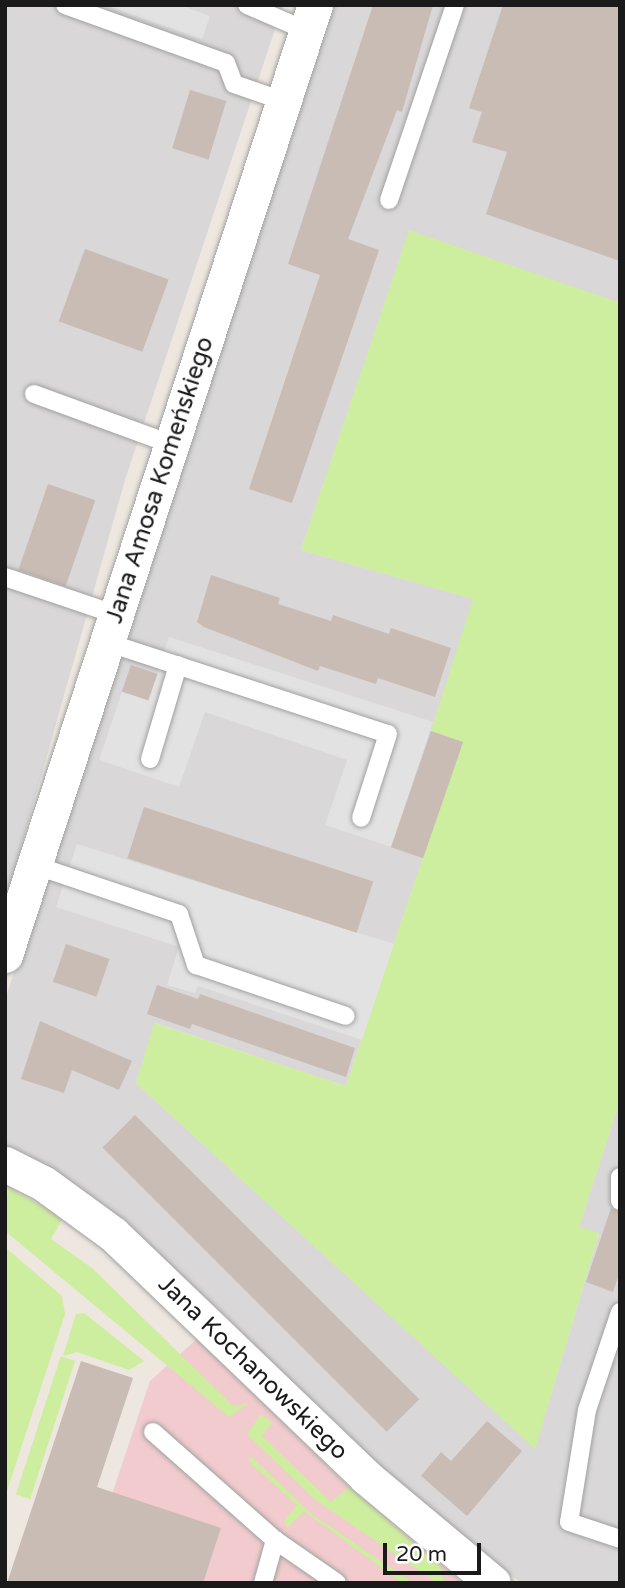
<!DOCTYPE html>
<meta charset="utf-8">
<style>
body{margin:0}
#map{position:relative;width:625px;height:1588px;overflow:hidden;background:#ede7df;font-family:"Varela Round",sans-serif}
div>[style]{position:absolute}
.residential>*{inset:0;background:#d9d7d7}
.commercial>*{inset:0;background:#f1cbcd}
.grass>*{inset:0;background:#cded9f;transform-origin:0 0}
.parking>*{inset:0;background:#e2e2e2}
.building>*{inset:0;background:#c9bcb5;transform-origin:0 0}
.roads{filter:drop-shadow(0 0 2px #a1a1a1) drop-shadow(0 0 2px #a1a1a1)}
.service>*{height:18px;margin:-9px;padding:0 9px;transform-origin:9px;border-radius:9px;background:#fff}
.minor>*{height:35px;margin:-17.5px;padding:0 17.5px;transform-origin:17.5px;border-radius:17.5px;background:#fff}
span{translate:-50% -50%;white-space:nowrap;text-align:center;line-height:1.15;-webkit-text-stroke:7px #fff;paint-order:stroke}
.street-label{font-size:24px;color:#1a1a1a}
.frame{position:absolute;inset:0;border:7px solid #1a1a1a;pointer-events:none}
.scale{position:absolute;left:383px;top:1543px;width:98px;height:32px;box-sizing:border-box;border:4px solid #1a1a1a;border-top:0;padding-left:9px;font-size:21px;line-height:24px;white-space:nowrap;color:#1a1a1a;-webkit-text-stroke:5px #fff;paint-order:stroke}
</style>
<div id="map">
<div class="residential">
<div style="clip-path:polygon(5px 5px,283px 5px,125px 480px,5px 904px)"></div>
<div style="clip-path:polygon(332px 5px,620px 5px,620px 303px,409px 231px,301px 550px,474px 599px,431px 731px,423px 858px,346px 1086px,155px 1023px,136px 1083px,535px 1448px,599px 1234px,579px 1227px,620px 1100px,620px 1583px,522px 1583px,475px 1551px,372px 1468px,225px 1315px,136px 1235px,5px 1145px,5px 1000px)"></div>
</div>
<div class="commercial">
<div style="clip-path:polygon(197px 1339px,349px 1487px,462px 1583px,82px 1583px,150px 1381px)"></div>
</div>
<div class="grass">
<div style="clip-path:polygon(409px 230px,620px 303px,620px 1100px,579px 1227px,599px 1233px,535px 1449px,136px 1083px,154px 1023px,346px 1086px,462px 742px,431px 731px,473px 599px,301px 550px)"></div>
<div style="clip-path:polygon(8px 1187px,63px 1218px,51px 1239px,92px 1268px,233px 1406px,249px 1403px,229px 1417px,5px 1231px)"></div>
<div style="clip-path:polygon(5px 1247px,62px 1296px,65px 1314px,5px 1497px)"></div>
<div style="clip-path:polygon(84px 1313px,144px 1361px,129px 1370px,77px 1352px,63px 1356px,76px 1314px)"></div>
<div style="left:75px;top:1361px;width:145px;height:15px;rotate:108deg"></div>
<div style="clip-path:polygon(261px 1414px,272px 1423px,262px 1436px,331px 1502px,349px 1487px,440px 1566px,444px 1583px,437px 1583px,314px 1499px,247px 1434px)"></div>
<div style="clip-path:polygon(252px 1457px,313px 1515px,413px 1583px,402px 1583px,304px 1511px,287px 1528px,284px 1520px,297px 1505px,248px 1461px)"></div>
</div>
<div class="parking">
<div style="clip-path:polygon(105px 5px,180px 5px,210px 16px,202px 39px)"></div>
<div style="clip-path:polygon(169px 637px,433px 722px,391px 847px,325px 825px,347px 760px,205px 712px,179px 787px,99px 760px,122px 692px,148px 700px)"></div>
<div style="clip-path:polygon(77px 844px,394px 944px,362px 1040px,198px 986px,195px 993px,167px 985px,179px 947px,56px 907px)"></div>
</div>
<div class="building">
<div style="clip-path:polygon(373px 5px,433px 5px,402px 112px,397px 110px,348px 239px,379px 250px,292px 503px,249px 489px,320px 275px,288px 264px)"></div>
<div style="clip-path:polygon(503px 5px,620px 5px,620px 261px,486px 214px,507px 152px,472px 142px,482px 112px,469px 108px)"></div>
<div style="left:190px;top:90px;width:38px;height:61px;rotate:17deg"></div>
<div style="left:85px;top:249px;width:89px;height:77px;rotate:20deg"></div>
<div style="left:48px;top:484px;width:50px;height:91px;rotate:19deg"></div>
<div style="clip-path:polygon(211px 575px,280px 598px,278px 604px,331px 621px,333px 615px,389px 634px,391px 628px,451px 648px,435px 697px,378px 678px,376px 684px,320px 666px,318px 671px,204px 627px,197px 622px)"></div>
<div style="left:131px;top:665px;width:28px;height:28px;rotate:19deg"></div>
<div style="left:431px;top:731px;width:34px;height:123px;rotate:19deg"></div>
<div style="left:144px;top:807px;width:241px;height:54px;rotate:18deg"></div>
<div style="left:66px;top:944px;width:46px;height:40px;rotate:19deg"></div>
<div style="clip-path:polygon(157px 985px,198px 999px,200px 994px,355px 1048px,346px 1077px,192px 1024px,190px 1029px,147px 1014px)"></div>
<div style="clip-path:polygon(40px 1021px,132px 1061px,119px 1090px,72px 1070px,64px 1093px,21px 1079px)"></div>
<div style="left:135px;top:1115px;width:402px;height:46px;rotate:45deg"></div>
<div style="clip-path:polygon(611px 1208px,620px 1212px,620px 1271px,613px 1292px,586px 1282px)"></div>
<div style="clip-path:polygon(81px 1361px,133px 1378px,97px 1487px,221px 1528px,203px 1583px,7px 1583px)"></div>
<div style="clip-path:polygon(487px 1421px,522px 1451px,467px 1516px,421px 1476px,441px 1452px,451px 1461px)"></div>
</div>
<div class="roads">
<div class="service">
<div style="left:65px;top:5px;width:171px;rotate:19.8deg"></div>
<div style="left:226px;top:63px;width:22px;rotate:69deg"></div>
<div style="left:234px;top:84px;width:52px;rotate:19.1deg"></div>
<div style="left:247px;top:5px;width:65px;rotate:23.4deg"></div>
<div style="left:389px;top:200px;width:206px;rotate:-71.3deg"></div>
<div style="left:34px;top:394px;width:146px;rotate:20.1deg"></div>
<div style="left:5px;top:577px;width:118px;rotate:18.7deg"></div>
<div style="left:109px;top:643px;width:293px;rotate:18.1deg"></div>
<div style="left:388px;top:734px;width:88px;rotate:107.8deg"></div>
<div style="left:150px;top:759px;width:98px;rotate:-73.4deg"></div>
<div style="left:37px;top:866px;width:150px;rotate:18.7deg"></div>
<div style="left:179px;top:914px;width:54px;rotate:71.6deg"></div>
<div style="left:196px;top:965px;width:158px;rotate:18.8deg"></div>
<div style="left:620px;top:1177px;width:24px;rotate:90deg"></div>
<div style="left:620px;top:1312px;width:103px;rotate:108.6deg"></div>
<div style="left:587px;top:1410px;width:113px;rotate:99.1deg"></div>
<div style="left:569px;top:1522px;width:54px;rotate:18.4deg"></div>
<div style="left:153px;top:1432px;width:163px;rotate:41.5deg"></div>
<div style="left:275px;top:1540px;width:75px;rotate:34.7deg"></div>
<div style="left:263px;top:1583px;width:45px;rotate:-74.4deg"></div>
</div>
<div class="minor">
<div style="left:5px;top:955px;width:999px;rotate:-71.93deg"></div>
<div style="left:5px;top:1164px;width:42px;rotate:26.6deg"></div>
<div style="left:43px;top:1183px;width:87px;rotate:36.1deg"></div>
<div style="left:113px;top:1234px;width:351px;rotate:43.8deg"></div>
<div style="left:366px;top:1477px;width:165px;rotate:39.8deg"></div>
</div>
</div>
<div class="street-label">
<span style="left:160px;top:480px;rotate:-72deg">Jana Amosa Komeńskiego</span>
<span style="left:253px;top:1368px;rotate:44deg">Jana Kochanowskiego</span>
</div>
<div class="frame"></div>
<div class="scale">20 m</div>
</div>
